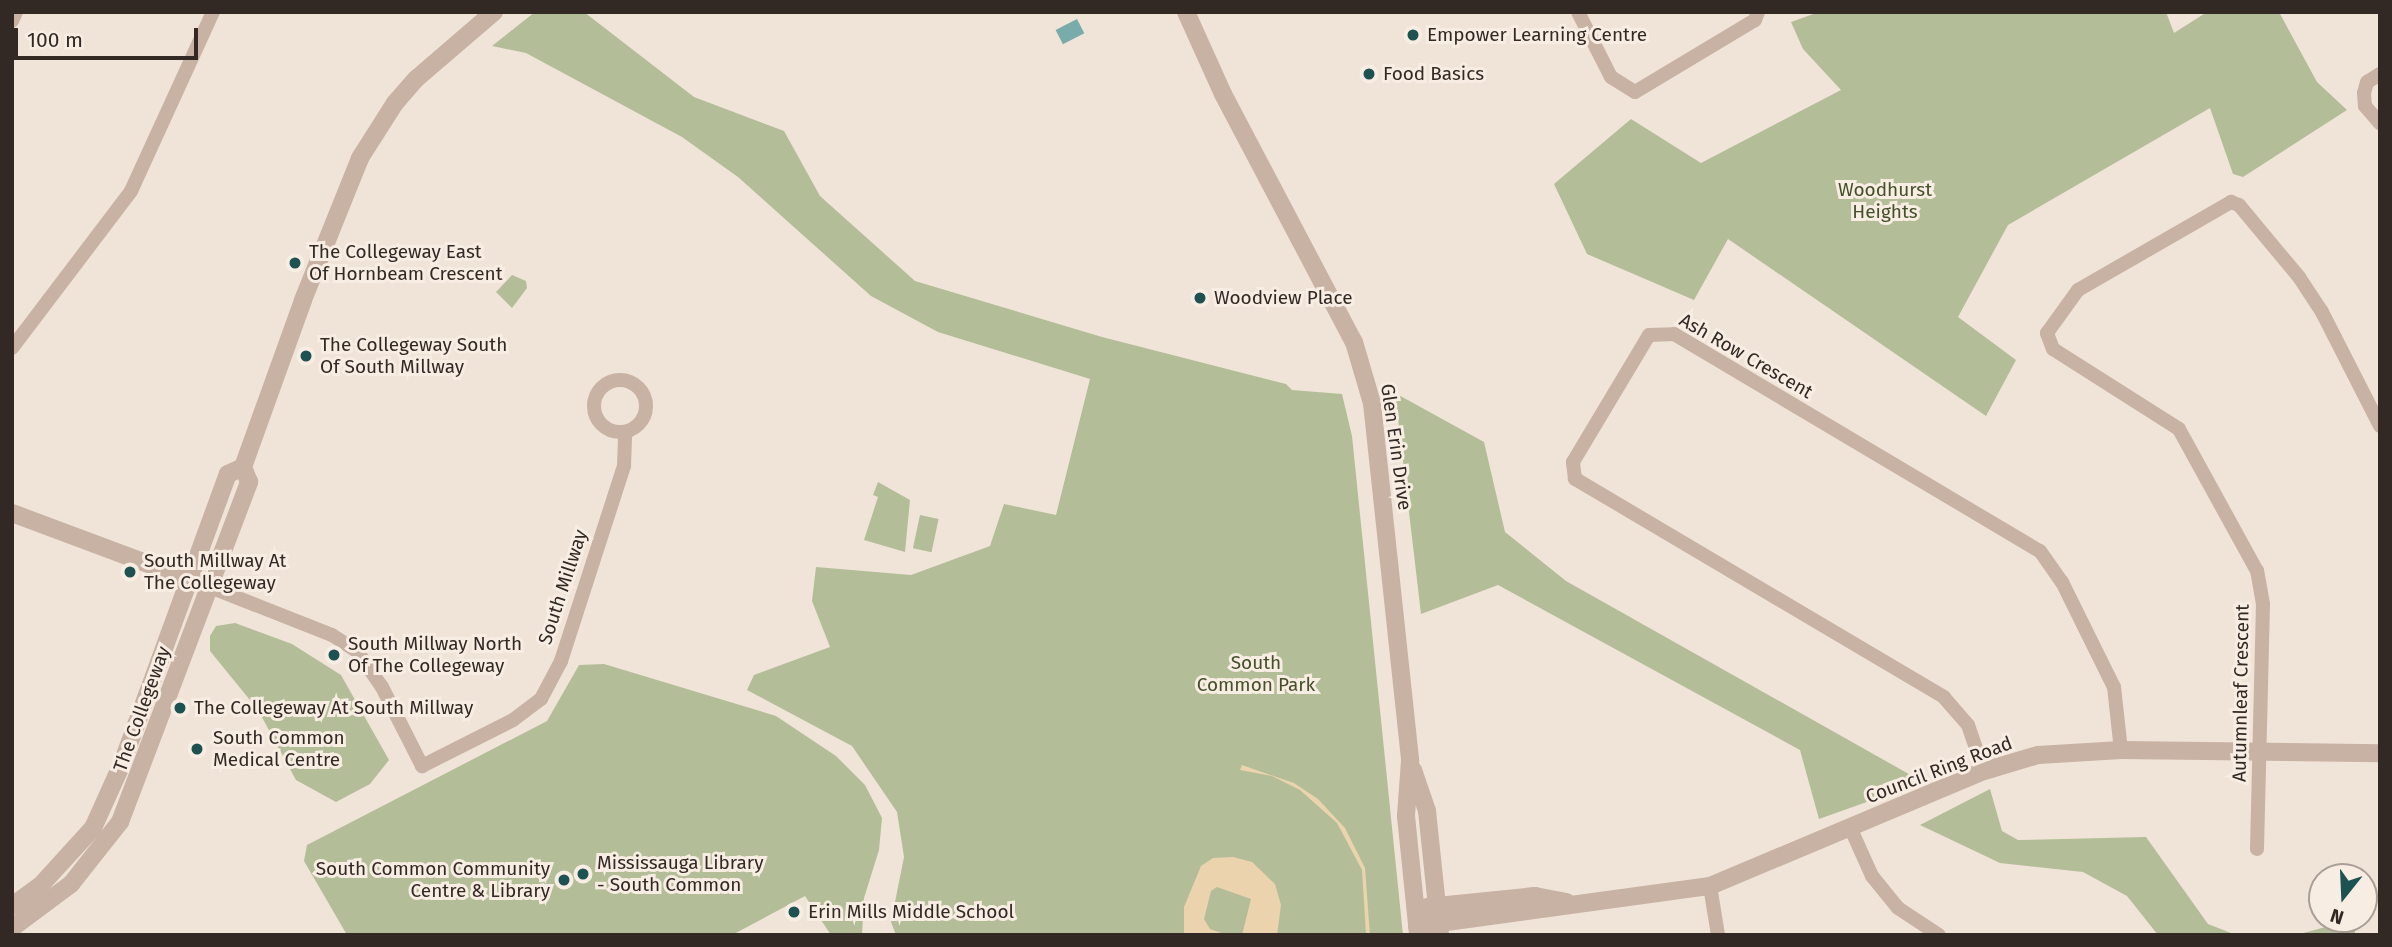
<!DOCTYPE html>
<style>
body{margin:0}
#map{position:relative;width:2392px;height:947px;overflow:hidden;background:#f0e3d7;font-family:"Fira Sans",sans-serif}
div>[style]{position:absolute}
.green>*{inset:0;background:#b3be98;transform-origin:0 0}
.sand>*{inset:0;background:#ebd3ae}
.water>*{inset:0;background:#77acab;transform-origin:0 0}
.minor>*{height:14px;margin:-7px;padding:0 7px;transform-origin:7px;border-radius:7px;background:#c7b2a4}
.minor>.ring{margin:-7px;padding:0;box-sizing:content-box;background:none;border:14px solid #c7b2a4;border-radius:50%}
.tertiary>*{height:18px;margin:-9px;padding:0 9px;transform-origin:9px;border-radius:9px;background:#c7b2a4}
.dots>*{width:19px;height:19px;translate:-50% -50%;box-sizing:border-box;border:4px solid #f8ede3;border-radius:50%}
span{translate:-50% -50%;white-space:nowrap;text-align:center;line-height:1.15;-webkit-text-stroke:6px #f8ede3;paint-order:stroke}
.poi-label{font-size:19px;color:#322925}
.left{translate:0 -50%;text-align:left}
.right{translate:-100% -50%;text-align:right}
.park-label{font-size:19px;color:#44502a}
.street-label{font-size:19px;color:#322925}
.frame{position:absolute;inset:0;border:14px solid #322925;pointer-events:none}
.north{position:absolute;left:2308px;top:863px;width:70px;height:70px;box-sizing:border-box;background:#f8ede3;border:2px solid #a99f97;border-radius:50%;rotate:198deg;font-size:19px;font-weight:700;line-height:28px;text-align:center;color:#322925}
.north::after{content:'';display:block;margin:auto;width:24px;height:32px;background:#1d5152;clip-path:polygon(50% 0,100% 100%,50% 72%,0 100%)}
.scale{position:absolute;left:14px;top:28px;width:184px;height:32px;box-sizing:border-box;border:4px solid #322925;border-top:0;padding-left:9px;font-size:21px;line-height:24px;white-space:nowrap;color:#322925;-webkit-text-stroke:5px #f8ede3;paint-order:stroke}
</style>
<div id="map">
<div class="green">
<div style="clip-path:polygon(535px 12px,584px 12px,694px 97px,784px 131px,820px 196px,915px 281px,1102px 337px,1286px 384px,1292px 390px,1342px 394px,1352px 436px,1403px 935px,896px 935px,891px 922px,904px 857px,897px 812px,852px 746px,747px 690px,754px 675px,830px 647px,812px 601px,816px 567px,911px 575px,990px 546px,1004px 504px,1056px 515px,1090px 379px,938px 332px,871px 296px,738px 177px,682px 137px,526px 53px,492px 46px)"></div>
<div style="clip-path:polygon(1819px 12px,2166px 12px,2174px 33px,2207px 12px,2279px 12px,2317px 82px,2347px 110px,2243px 177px,2233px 174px,2210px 108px,2008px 225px,1958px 317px,2016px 360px,1986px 416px,1728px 239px,1694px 300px,1587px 254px,1554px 184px,1631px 119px,1701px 163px,1841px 90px,1803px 49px,1791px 22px)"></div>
<div style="clip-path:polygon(512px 275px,526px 281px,527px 288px,512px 308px,496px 292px)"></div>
<div style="clip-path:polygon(1395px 393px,1484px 442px,1505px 532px,1566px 581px,1923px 782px,1819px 819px,1800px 750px,1498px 585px,1421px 614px)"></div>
<div style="clip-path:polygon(878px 482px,910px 500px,905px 552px,864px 540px,878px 497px,873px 495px)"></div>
<div style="left:920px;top:515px;width:19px;height:34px;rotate:12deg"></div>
<div style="clip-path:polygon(235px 623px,292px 644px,341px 675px,389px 760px,370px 784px,336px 802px,296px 780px,258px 710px,210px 651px,210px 636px,216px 626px)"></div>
<div style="clip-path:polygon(604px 664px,776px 716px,836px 756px,865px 785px,882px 818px,879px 850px,864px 898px,862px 935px,831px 935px,805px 896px,732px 935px,347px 935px,304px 861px,307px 845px,547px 721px,579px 665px)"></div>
<div style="clip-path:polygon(1990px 789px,2002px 831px,2018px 840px,2146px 837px,2208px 924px,2236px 935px,2158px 935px,2127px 896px,2083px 872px,2000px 863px,1920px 825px)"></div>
<div style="clip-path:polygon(2355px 919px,2355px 935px,2296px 935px)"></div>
</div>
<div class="sand">
<div style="clip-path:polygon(1242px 765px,1294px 783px,1318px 799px,1345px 828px,1365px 868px,1370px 935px,1366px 935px,1362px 870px,1337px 823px,1300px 790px,1272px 776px,1240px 770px)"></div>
<div style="clip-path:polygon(1233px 857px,1252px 862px,1275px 884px,1281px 905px,1277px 935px,1242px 935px,1251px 899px,1217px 887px,1211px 891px,1204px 919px,1210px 929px,1227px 935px,1184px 935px,1184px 907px,1201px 866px,1213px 858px)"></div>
</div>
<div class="water">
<div style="left:1077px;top:19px;width:16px;height:24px;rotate:63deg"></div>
</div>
<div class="minor">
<div style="left:1578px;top:12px;width:73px;rotate:63.1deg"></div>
<div style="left:1611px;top:77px;width:28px;rotate:32deg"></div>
<div style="left:1635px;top:92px;width:140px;rotate:-31deg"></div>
<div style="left:1755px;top:20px;width:9px;rotate:-69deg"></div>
<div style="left:12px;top:21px;width:10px;rotate:-66deg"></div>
<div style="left:2380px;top:74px;width:15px;rotate:148deg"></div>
<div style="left:2367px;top:82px;width:11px;rotate:105deg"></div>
<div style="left:2364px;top:93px;width:13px;rotate:86deg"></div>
<div style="left:2365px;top:106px;width:23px;rotate:49deg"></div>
<div style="left:12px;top:348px;width:197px;rotate:-52.8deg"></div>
<div style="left:131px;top:191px;width:197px;rotate:-65.4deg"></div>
<div class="ring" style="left:594px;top:380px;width:38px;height:38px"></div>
<div style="left:210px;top:587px;width:131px;rotate:21.5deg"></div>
<div style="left:332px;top:635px;width:30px;rotate:33deg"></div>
<div style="left:357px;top:651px;width:44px;rotate:55.2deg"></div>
<div style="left:382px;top:687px;width:89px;rotate:63.1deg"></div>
<div style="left:422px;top:766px;width:102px;rotate:-26.8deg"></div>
<div style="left:513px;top:720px;width:35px;rotate:-37deg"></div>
<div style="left:541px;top:699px;width:43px;rotate:-62.2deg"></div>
<div style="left:561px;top:661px;width:205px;rotate:-72.1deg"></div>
<div style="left:624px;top:466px;width:34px;rotate:-88deg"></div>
<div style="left:1984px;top:771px;width:49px;rotate:-109.2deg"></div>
<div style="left:1968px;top:725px;width:37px;rotate:-131deg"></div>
<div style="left:1944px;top:697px;width:429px;rotate:-149.4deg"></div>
<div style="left:1575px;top:479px;width:17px;rotate:-97deg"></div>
<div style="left:1573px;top:462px;width:148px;rotate:-59.1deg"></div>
<div style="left:1649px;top:335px;width:25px;rotate:-2deg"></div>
<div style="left:1674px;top:334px;width:425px;rotate:30.7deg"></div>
<div style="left:2040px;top:551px;width:38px;rotate:55deg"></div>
<div style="left:2062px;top:582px;width:117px;rotate:63.7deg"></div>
<div style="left:2114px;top:687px;width:63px;rotate:83.7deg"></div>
<div style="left:1850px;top:827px;width:54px;rotate:65.8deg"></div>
<div style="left:1872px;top:876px;width:41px;rotate:50.9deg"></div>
<div style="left:1898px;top:908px;width:49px;rotate:33.4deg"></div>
<div style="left:2257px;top:849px;width:245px;rotate:-88.6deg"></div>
<div style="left:2263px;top:604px;width:34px;rotate:-100deg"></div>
<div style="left:2257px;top:571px;width:162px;rotate:-118.8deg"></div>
<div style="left:2179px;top:429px;width:149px;rotate:-147.6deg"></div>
<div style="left:2053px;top:349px;width:17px;rotate:-111deg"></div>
<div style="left:2047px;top:333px;width:53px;rotate:-54.2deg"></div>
<div style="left:2078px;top:290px;width:177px;rotate:-29.9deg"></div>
<div style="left:2231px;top:202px;width:9px;rotate:21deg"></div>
<div style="left:2239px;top:205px;width:94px;rotate:50.2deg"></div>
<div style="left:2299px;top:277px;width:42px;rotate:56.7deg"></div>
<div style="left:2322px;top:312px;width:128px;rotate:63deg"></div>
<div style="left:1710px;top:886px;width:50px;rotate:80.7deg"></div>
</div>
<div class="tertiary">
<div style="left:1186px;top:12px;width:90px;rotate:65.7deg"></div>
<div style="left:1223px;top:94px;width:280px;rotate:62.2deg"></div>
<div style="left:1354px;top:342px;width:64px;rotate:73.6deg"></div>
<div style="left:1372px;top:403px;width:360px;rotate:83.9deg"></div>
<div style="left:1410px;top:761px;width:55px;rotate:94.2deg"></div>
<div style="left:1406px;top:816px;width:120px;rotate:84.2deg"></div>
<div style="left:12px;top:513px;width:200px;rotate:20.5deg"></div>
<div style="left:1413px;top:770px;width:43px;rotate:71.1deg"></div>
<div style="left:1427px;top:811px;width:125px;rotate:84deg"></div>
<div style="left:12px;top:906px;width:34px;rotate:-36deg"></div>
<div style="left:40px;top:886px;width:79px;rotate:-47.6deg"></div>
<div style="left:93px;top:828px;width:68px;rotate:-65.7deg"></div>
<div style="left:121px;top:766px;width:311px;rotate:-69.9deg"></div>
<div style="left:228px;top:474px;width:17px;rotate:-25deg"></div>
<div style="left:1427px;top:907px;width:109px;rotate:-5.8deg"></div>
<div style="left:1535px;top:896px;width:32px;rotate:11deg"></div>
<div style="left:1417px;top:926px;width:296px;rotate:-7.8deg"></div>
<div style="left:1710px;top:886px;width:297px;rotate:-22.8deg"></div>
<div style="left:1984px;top:771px;width:56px;rotate:-16.5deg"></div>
<div style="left:2038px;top:755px;width:83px;rotate:-3.4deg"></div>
<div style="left:2121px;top:750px;width:259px;rotate:0.7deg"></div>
<div style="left:12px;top:928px;width:74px;rotate:-36.7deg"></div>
<div style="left:71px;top:884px;width:79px;rotate:-51.7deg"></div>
<div style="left:120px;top:822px;width:364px;rotate:-69.2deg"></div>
<div style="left:249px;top:482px;width:16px;rotate:-112deg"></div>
<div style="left:243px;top:467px;width:177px;rotate:-70.2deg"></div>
<div style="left:303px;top:300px;width:153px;rotate:-68.1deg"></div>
<div style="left:360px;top:158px;width:65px;rotate:-57.5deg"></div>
<div style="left:395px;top:103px;width:32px;rotate:-49deg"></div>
<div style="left:416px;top:79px;width:103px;rotate:-40.7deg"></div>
</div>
<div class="dots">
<div style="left:1413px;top:35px;background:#1d5152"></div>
<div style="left:1369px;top:74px;background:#1d5152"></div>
<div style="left:295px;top:263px;background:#1d5152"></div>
<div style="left:1200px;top:298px;background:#1d5152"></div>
<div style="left:306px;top:356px;background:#1d5152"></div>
<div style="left:130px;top:572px;background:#1d5152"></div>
<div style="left:334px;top:655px;background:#1d5152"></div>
<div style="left:180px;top:708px;background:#1d5152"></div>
<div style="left:197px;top:749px;background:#1d5152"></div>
<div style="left:583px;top:874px;background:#1d5152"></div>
<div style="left:564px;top:880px;background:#1d5152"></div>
<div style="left:794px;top:912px;background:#1d5152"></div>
</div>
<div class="poi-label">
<span class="left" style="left:1427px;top:35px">Empower Learning Centre</span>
<span class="left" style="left:1383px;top:74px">Food Basics</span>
<span class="left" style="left:309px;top:263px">The Collegeway East<br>Of Hornbeam Crescent</span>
<span class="left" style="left:1214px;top:298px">Woodview Place</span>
<span class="left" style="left:320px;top:356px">The Collegeway South<br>Of South Millway</span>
<span class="left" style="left:144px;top:572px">South Millway At<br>The Collegeway</span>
<span class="left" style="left:348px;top:655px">South Millway North<br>Of The Collegeway</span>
<span class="left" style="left:194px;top:708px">The Collegeway At South Millway</span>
<span class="left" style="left:213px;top:749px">South Common<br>Medical Centre</span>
<span class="left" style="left:597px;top:874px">Mississauga Library<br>- South Common</span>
<span class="right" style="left:550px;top:880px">South Common Community<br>Centre &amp; Library</span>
<span class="left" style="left:808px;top:912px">Erin Mills Middle School</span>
</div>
<div class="park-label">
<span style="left:1885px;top:201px">Woodhurst<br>Heights</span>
<span style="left:1256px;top:674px">South<br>Common Park</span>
</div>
<div class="street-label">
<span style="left:1746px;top:356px;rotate:30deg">Ash Row Crescent</span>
<span style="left:1396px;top:447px;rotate:82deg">Glen Erin Drive</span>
<span style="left:563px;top:587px;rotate:-72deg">South Millway</span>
<span style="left:2241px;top:693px;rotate:-89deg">Autumnleaf Crescent</span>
<span style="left:142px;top:709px;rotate:-70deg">The Collegeway</span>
<span style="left:1939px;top:770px;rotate:-21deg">Council Ring Road</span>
</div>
<div class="frame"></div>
<div class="north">N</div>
<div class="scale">100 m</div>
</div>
